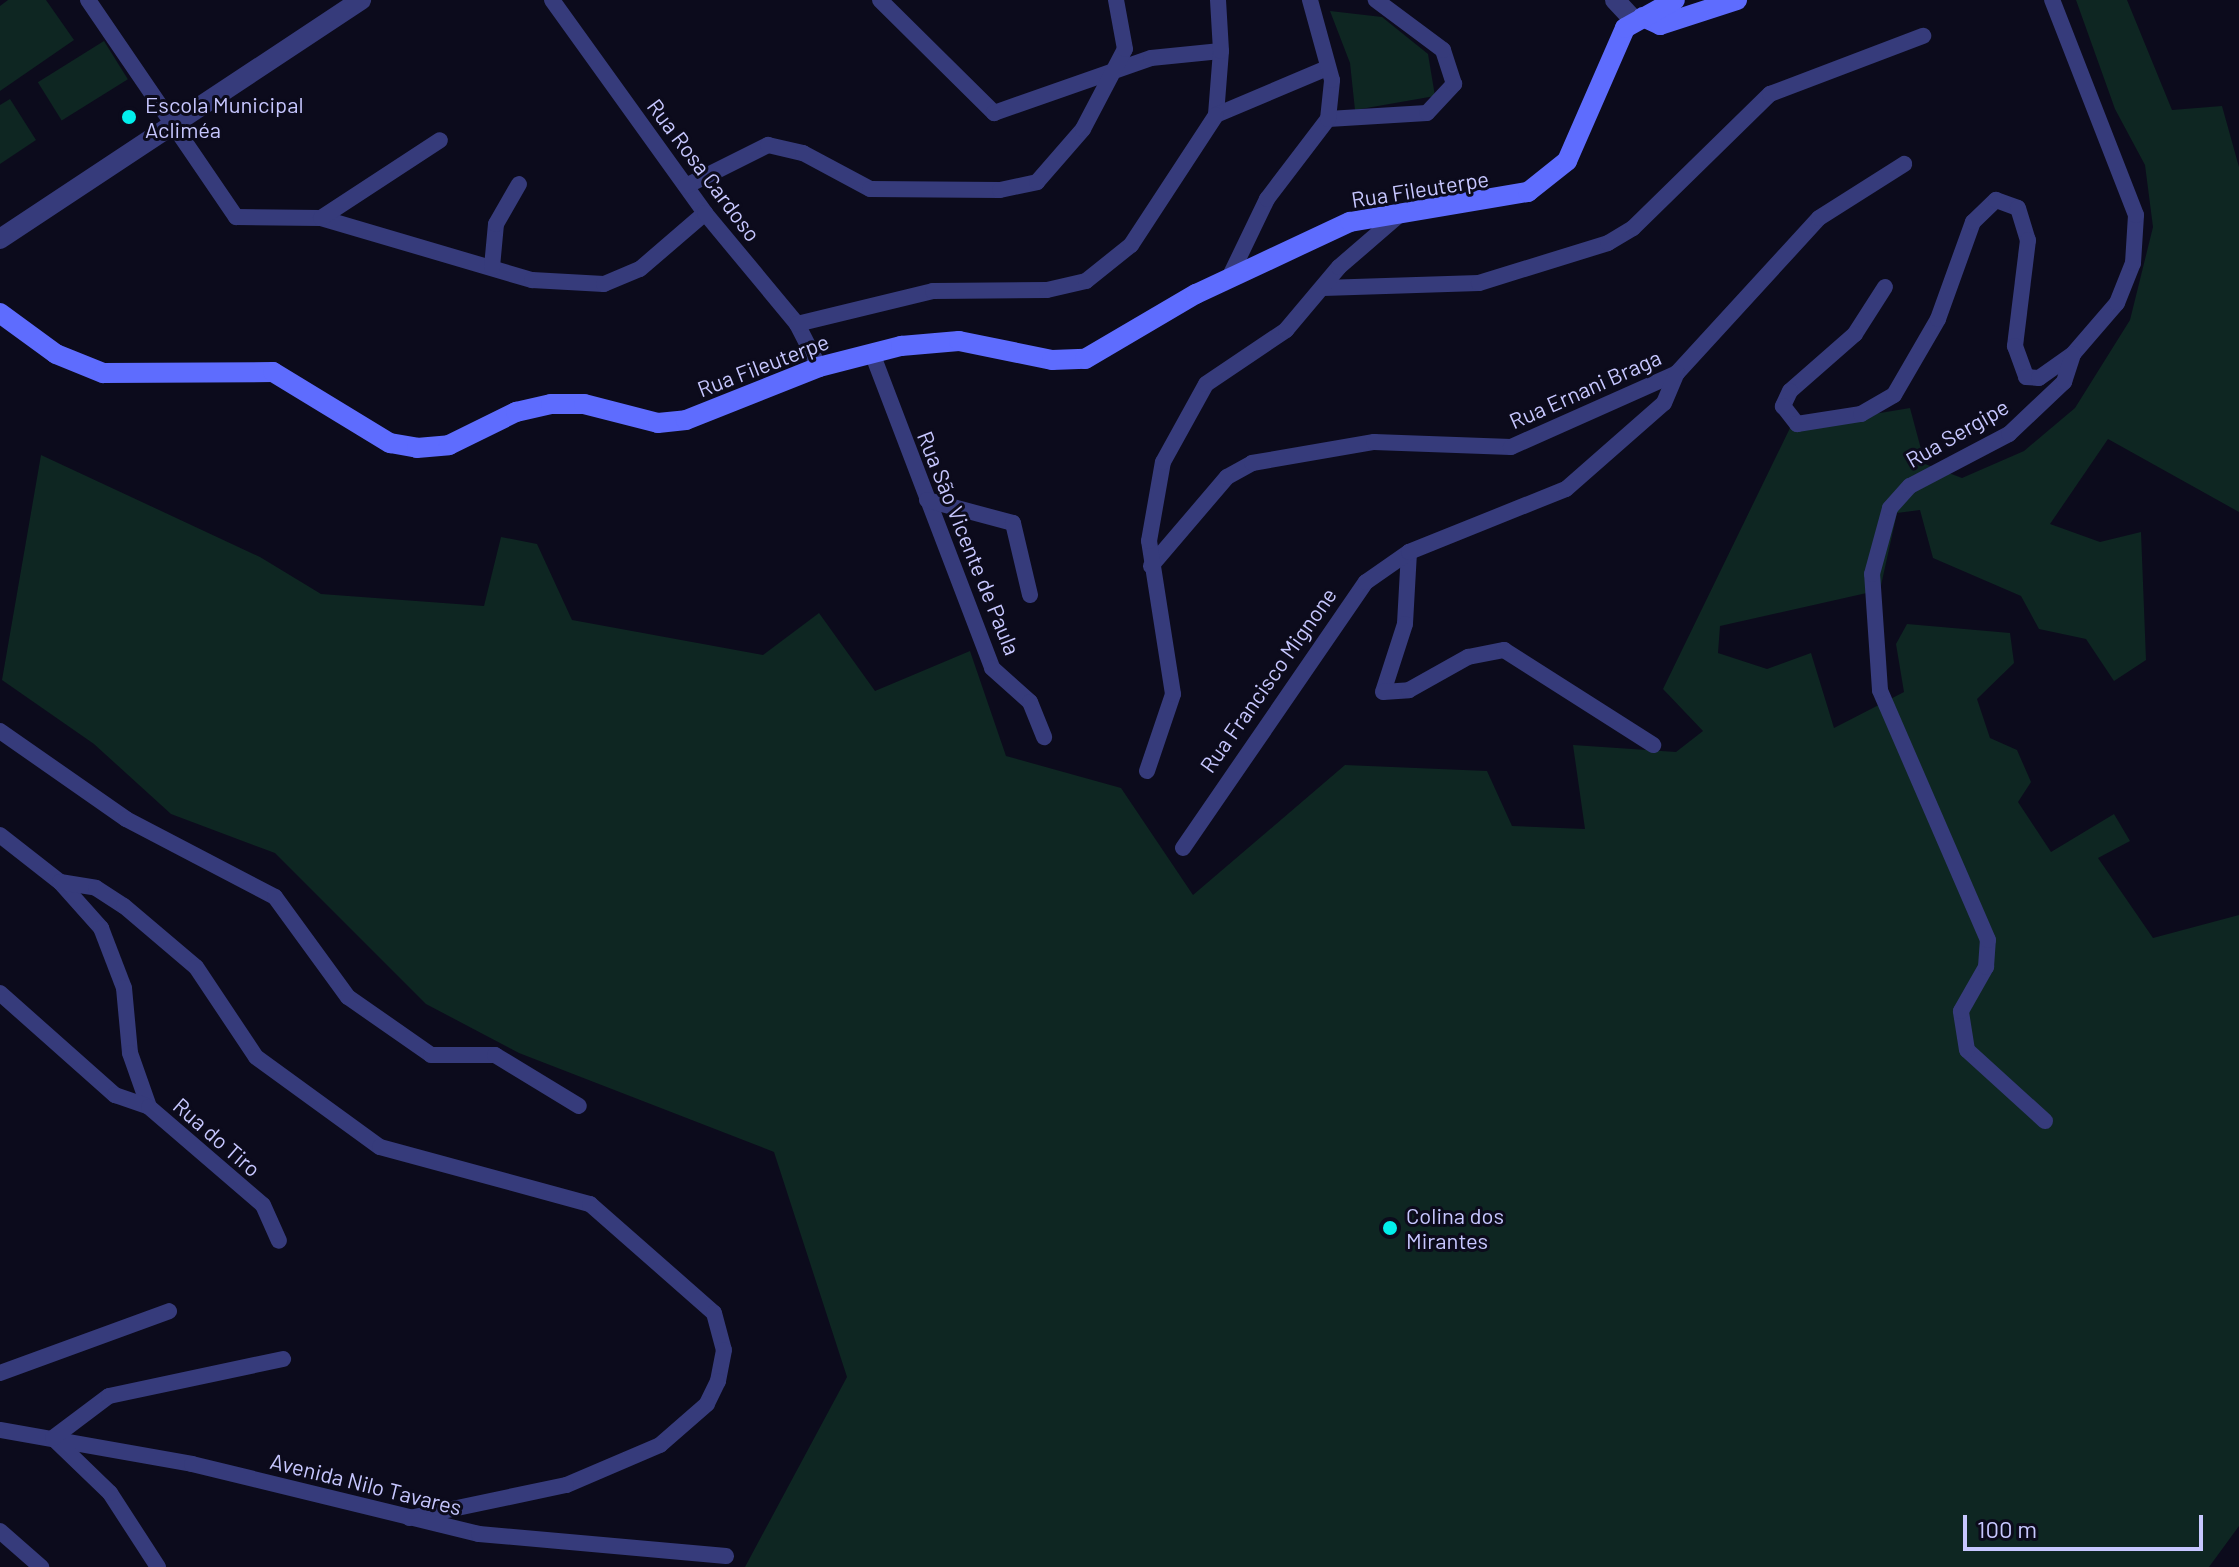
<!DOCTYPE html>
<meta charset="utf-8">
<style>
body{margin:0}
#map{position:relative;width:2239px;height:1567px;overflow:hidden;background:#0c0b1c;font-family:Barlow,sans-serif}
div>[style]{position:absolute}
.green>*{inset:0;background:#0e2622;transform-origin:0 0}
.minor>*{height:16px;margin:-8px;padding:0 8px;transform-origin:8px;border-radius:8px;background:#363b7b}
.tertiary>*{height:20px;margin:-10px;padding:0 10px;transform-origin:10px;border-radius:10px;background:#363b7b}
.secondary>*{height:20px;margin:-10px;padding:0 10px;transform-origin:10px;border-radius:10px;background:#5e6cfe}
.dots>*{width:22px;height:22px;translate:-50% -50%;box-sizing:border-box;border:4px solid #0c0b1c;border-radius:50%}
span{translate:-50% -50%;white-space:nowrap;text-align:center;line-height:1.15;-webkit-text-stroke:6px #0c0b1c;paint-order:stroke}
.poi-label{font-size:22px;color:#c7c7ff}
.left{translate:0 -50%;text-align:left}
.street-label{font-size:22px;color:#c7c7ff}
.scale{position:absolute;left:1963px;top:1515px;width:240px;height:36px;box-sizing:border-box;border:4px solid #c7c7ff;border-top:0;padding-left:10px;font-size:24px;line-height:28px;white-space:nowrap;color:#c7c7ff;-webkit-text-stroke:6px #0c0b1c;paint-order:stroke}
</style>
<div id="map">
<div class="green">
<div style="clip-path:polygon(8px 0,46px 0,74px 40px,0 91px,0 6px)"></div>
<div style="clip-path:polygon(2076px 0,2127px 0,2172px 110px,2222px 106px,2239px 167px,2239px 512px,2108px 439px,2050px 524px,2100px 542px,2141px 532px,2146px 660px,2114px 681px,2086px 639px,2039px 629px,2021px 596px,1933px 558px,1920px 510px,1897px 513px,1880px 590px,1720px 626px,1718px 653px,1767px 669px,1811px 653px,1834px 728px,1904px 692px,1896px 644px,1907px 624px,2010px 633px,2014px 663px,1977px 699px,1990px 738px,2017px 750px,2031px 782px,2018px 802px,2051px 852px,2114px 814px,2130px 841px,2098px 858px,2153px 938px,2239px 915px,2239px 1526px,2209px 1567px,745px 1567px,847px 1377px,774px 1152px,519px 1053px,426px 1004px,275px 853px,171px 814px,94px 744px,2px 680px,41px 455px,260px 557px,321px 594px,484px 606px,501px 537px,537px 544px,572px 620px,763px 655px,819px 613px,875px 691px,970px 651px,1006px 756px,1121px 788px,1193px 895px,1345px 765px,1487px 771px,1512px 826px,1585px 829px,1573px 745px,1676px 752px,1703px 731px,1663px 689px,1790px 428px,1910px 408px,1925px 464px,1962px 478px,2024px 451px,2075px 408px,2130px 320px,2153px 227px,2145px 165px,2115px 109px)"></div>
<div style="clip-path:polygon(1330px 11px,1382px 17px,1428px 54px,1435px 96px,1355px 110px,1350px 63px)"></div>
<div style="left:104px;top:41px;width:45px;height:78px;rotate:58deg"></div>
<div style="clip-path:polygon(10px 99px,36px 140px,0 164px,0 105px)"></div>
</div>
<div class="minor">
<div style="left:88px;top:0;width:263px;rotate:55.7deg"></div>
<div style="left:236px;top:217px;width:85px;rotate:0.7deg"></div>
<div style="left:321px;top:218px;width:220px;rotate:16.4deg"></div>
<div style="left:532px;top:280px;width:72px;rotate:3.2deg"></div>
<div style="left:604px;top:284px;width:39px;rotate:-23deg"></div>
<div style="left:640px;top:269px;width:86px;rotate:-40.7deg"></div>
<div style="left:552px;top:0;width:262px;rotate:54.3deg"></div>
<div style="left:705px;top:213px;width:144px;rotate:50.3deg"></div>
<div style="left:797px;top:324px;width:48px;rotate:62.9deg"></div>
<div style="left:880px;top:0;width:161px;rotate:44.7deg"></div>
<div style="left:994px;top:113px;width:166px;rotate:-19.3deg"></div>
<div style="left:1151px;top:58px;width:70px;rotate:-5.7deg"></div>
<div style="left:1221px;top:51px;width:64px;rotate:94.5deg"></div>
<div style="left:1216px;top:115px;width:121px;rotate:-22.9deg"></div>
<div style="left:1218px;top:0;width:51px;rotate:86.6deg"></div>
<div style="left:1328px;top:119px;width:99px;rotate:-3.5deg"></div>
<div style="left:1427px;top:113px;width:40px;rotate:-47deg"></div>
<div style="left:1454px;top:84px;width:36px;rotate:-108deg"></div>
<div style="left:1443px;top:50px;width:84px;rotate:-143.3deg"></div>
<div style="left:686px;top:186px;width:92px;rotate:-26.6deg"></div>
<div style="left:768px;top:145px;width:36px;rotate:13deg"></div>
<div style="left:803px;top:153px;width:76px;rotate:28.2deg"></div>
<div style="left:870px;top:189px;width:130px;rotate:0.4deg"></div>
<div style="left:1000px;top:190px;width:38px;rotate:-12deg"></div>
<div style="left:1037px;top:182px;width:70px;rotate:-49deg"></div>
<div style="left:1083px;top:129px;width:90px;rotate:-62.3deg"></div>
<div style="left:1125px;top:49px;width:50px;rotate:-100.4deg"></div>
<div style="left:321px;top:218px;width:142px;rotate:-33.2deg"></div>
<div style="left:492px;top:267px;width:43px;rotate:-84.7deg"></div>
<div style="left:496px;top:224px;width:46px;rotate:-60.1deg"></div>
<div style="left:1229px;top:278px;width:88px;rotate:-64.3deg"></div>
<div style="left:1267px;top:199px;width:101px;rotate:-52.7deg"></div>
<div style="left:1328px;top:119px;width:39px;rotate:-84deg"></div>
<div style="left:1332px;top:80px;width:83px;rotate:-105.4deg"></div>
<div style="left:1885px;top:287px;width:56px;rotate:122.6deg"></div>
<div style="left:1855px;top:334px;width:86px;rotate:138.8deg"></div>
<div style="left:1790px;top:391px;width:17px;rotate:115deg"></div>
<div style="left:1783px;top:406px;width:23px;rotate:52deg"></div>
<div style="left:1797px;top:424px;width:65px;rotate:-8.9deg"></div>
<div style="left:1861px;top:414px;width:38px;rotate:-30deg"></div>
<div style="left:1894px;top:395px;width:88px;rotate:-59.9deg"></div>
<div style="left:1938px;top:319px;width:103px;rotate:-70.2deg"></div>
<div style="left:1973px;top:222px;width:32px;rotate:-44deg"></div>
<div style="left:1996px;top:200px;width:23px;rotate:20deg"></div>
<div style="left:2018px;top:208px;width:34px;rotate:73deg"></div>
<div style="left:2028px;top:240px;width:107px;rotate:97deg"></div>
<div style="left:2015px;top:346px;width:33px;rotate:70deg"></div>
<div style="left:2026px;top:377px;width:13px;rotate:4deg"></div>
<div style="left:2039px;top:378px;width:42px;rotate:-35.2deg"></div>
<div style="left:2073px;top:354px;width:67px;rotate:-49.2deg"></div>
<div style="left:2117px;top:303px;width:43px;rotate:-68.2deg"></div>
<div style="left:2133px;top:263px;width:48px;rotate:-86.4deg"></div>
<div style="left:2136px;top:215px;width:231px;rotate:-111.3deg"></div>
<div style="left:1323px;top:288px;width:156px;rotate:-1.8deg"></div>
<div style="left:1479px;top:283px;width:135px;rotate:-17.2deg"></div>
<div style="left:1608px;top:243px;width:29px;rotate:-31deg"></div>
<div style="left:1633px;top:228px;width:192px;rotate:-44.4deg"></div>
<div style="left:1770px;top:94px;width:164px;rotate:-20.8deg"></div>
<div style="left:797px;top:324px;width:140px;rotate:-13.6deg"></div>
<div style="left:933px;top:291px;width:114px;rotate:-0.5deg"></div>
<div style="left:1047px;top:290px;width:40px;rotate:-13deg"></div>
<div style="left:1086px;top:281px;width:58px;rotate:-38.7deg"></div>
<div style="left:1131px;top:245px;width:155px;rotate:-56.8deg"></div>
<div style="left:872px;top:353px;width:337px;rotate:69.1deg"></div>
<div style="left:992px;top:668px;width:51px;rotate:41.8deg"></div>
<div style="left:1030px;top:702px;width:38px;rotate:68deg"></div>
<div style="left:927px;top:500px;width:89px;rotate:15deg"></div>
<div style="left:1013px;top:523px;width:74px;rotate:76.7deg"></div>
<div style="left:1409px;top:552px;width:72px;rotate:93.2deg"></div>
<div style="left:1405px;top:624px;width:71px;rotate:107.9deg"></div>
<div style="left:1383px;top:692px;width:26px;rotate:-4deg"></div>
<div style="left:1409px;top:690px;width:68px;rotate:-29.2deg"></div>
<div style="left:1468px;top:657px;width:37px;rotate:-11deg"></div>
<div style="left:1504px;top:650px;width:177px;rotate:32.5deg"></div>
<div style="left:1151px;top:566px;width:117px;rotate:-49.5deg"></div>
<div style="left:1227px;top:477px;width:29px;rotate:-29deg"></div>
<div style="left:1252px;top:463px;width:124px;rotate:-9.8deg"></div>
<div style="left:1374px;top:442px;width:137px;rotate:2.1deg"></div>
<div style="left:1511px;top:447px;width:182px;rotate:-24deg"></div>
<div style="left:1677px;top:373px;width:210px;rotate:-47.5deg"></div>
<div style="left:1819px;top:218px;width:101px;rotate:-32.4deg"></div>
<div style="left:0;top:731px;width:154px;rotate:34.9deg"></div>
<div style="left:126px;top:819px;width:168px;rotate:27.6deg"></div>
<div style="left:275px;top:897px;width:124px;rotate:53.9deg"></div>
<div style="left:348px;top:997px;width:101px;rotate:34.9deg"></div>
<div style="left:431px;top:1055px;width:64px"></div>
<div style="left:495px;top:1055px;width:98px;rotate:31.3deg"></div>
<div style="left:1147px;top:771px;width:81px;rotate:-71.3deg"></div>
<div style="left:1173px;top:694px;width:155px;rotate:-98.9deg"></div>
<div style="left:1149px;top:541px;width:80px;rotate:-80deg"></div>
<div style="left:1163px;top:462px;width:89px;rotate:-61.1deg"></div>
<div style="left:1206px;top:384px;width:97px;rotate:-34deg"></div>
<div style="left:1286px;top:330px;width:82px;rotate:-49.9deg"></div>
<div style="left:1339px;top:267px;width:78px;rotate:-40.8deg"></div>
<div style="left:0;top:835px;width:76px;rotate:38.1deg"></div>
<div style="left:60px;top:882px;width:62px;rotate:48.3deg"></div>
<div style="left:101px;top:928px;width:64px;rotate:69deg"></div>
<div style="left:124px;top:988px;width:65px;rotate:84.7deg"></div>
<div style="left:130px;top:1053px;width:57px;rotate:70.6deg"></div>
<div style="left:1183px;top:848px;width:323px;rotate:-55.5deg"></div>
<div style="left:1366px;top:582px;width:52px;rotate:-34.9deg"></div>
<div style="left:1409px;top:552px;width:169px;rotate:-21.9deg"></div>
<div style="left:1566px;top:489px;width:130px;rotate:-41.3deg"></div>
<div style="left:1664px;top:403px;width:33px;rotate:-67deg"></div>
<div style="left:60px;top:882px;width:36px;rotate:9deg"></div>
<div style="left:96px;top:888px;width:33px;rotate:33deg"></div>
<div style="left:124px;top:906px;width:94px;rotate:40.3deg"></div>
<div style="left:196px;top:967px;width:108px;rotate:56.3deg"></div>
<div style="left:256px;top:1057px;width:153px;rotate:36deg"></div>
<div style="left:380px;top:1147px;width:218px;rotate:15.2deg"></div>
<div style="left:590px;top:1204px;width:165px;rotate:41.3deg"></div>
<div style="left:714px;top:1313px;width:38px;rotate:75deg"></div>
<div style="left:724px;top:1350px;width:32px;rotate:101deg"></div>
<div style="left:718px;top:1381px;width:25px;rotate:116deg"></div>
<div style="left:707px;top:1404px;width:62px;rotate:138.9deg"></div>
<div style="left:660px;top:1445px;width:102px;rotate:156.9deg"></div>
<div style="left:566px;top:1485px;width:160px;rotate:168.1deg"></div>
<div style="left:0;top:993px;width:154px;rotate:41.6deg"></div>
<div style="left:115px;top:1095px;width:36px;rotate:19deg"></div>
<div style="left:149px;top:1107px;width:150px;rotate:40.7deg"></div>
<div style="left:263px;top:1205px;width:39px;rotate:66deg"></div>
<div style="left:2045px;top:1121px;width:105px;rotate:-137.7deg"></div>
<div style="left:1967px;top:1050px;width:39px;rotate:-99deg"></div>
<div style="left:1961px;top:1011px;width:51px;rotate:-60.4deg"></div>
<div style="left:1986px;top:967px;width:27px;rotate:-86deg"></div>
<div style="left:1988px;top:940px;width:272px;rotate:-113.4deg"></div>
<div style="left:1880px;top:690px;width:116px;rotate:-93.9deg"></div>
<div style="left:1872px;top:574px;width:68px;rotate:-74.7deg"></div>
<div style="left:1890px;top:508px;width:30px;rotate:-48deg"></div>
<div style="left:1910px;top:486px;width:112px;rotate:-27.7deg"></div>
<div style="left:2009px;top:434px;width:76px;rotate:-43.4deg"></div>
<div style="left:2064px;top:382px;width:29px;rotate:-72deg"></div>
<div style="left:0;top:1373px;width:180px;rotate:-20.1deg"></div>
<div style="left:0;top:1430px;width:195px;rotate:10deg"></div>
<div style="left:192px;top:1464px;width:295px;rotate:13.7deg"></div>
<div style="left:479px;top:1534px;width:248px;rotate:5.1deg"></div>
<div style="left:0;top:1531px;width:55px;rotate:41.3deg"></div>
<div style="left:158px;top:1567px;width:88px;rotate:-123deg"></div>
<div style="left:110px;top:1493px;width:79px;rotate:-136deg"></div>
<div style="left:53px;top:1438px;width:70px;rotate:-36.9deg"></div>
<div style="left:109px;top:1396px;width:178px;rotate:-12deg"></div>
</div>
<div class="tertiary">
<div style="left:1615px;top:0;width:26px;rotate:47deg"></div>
<div style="left:0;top:239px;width:433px;rotate:-33.5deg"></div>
</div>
<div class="secondary">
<div style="left:1643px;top:17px;width:19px;rotate:25deg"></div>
<div style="left:1660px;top:25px;width:81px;rotate:-18deg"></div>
<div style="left:0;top:313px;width:69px;rotate:36.2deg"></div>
<div style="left:56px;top:354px;width:51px;rotate:22deg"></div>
<div style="left:103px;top:373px;width:170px;rotate:-0.3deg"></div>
<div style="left:273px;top:372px;width:137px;rotate:31.3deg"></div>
<div style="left:390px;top:443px;width:27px;rotate:10deg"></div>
<div style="left:417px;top:448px;width:32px;rotate:-5deg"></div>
<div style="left:449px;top:445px;width:75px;rotate:-26.2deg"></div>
<div style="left:516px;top:412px;width:36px;rotate:-13deg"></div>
<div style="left:551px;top:404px;width:33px"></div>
<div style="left:584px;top:404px;width:76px;rotate:14.4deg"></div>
<div style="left:658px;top:423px;width:28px;rotate:-6deg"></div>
<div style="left:686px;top:420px;width:143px;rotate:-21.7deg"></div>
<div style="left:819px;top:367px;width:85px;rotate:-14.4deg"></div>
<div style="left:901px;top:346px;width:58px;rotate:-4.9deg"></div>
<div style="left:959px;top:341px;width:95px;rotate:11.5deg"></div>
<div style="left:1052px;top:360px;width:33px;rotate:-2deg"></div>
<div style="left:1085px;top:359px;width:129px;rotate:-30.4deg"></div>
<div style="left:1196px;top:294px;width:170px;rotate:-25.1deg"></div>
<div style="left:1350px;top:222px;width:181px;rotate:-9.6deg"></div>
<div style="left:1528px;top:192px;width:50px;rotate:-38.5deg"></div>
<div style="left:1567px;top:161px;width:145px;rotate:-66.4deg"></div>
<div style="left:1625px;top:28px;width:57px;rotate:-29.2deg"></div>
</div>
<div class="dots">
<div style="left:129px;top:117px;background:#02efec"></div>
<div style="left:1390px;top:1228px;background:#02efec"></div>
</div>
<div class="poi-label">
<span class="left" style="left:145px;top:117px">Escola Municipal<br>Acliméa</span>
<span class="left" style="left:1406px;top:1228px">Colina dos<br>Mirantes</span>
</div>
<div class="street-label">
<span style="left:704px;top:170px;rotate:53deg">Rua Rosa Cardoso</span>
<span style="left:1420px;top:189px;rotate:-9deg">Rua Fileuterpe</span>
<span style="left:763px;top:365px;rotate:-21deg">Rua Fileuterpe</span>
<span style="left:1585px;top:389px;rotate:-24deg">Rua Ernani Braga</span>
<span style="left:1957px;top:433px;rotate:-30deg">Rua Sergipe</span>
<span style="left:969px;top:543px;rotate:68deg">Rua São Vicente de Paula</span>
<span style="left:1268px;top:680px;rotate:-55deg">Rua Francisco Mignone</span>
<span style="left:217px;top:1137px;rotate:41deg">Rua do Tiro</span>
<span style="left:366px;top:1484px;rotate:14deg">Avenida Nilo Tavares</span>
</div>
<div class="scale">100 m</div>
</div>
